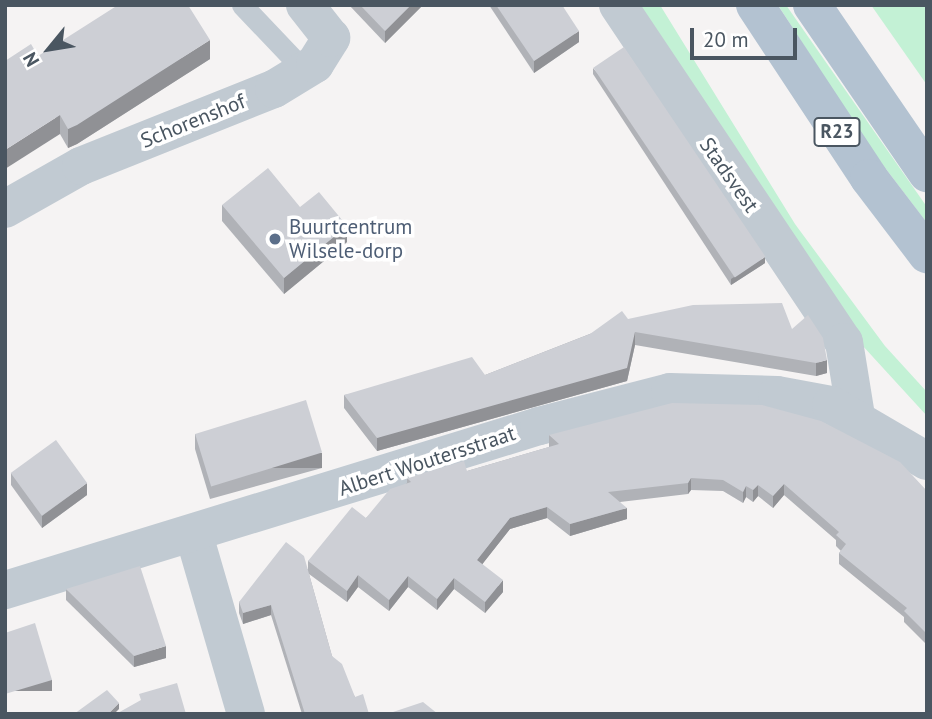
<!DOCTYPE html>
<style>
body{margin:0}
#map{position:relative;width:932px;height:719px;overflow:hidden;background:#f5f3f3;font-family:"PT Sans",sans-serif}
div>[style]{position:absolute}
.green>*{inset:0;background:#c3f1d5}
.service>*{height:21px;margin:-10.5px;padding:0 10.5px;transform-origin:10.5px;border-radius:10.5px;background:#c1cad2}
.minor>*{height:38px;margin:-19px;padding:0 19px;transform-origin:19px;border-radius:19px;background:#c1cad2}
.primary>*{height:38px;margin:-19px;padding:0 19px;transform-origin:19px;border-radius:19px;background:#b3c2d1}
.wall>*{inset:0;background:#b0b2b7}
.shaded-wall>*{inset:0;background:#909195;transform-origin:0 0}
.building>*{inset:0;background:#cdcfd5;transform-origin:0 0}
.dots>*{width:19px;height:19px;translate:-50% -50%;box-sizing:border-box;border:4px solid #fff;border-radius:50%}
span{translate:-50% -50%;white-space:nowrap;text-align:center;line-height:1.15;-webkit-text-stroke:7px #fff;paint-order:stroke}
.shield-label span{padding:2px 5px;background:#fff;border:2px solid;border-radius:5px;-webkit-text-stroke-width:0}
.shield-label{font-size:19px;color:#4a5661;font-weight:700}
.street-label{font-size:21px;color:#4a5661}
.service-label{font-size:21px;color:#4e5e75}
.left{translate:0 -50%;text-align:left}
.frame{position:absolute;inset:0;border:7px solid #4a5661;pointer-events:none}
.north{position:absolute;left:14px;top:14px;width:70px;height:70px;-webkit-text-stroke:5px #fff;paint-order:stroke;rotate:240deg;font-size:19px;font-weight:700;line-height:28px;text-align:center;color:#4a5661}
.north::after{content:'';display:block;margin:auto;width:24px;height:32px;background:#4a5661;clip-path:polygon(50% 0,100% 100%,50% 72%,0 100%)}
.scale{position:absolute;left:690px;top:28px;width:107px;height:32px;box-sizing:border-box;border:4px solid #4a5661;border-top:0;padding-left:9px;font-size:21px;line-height:24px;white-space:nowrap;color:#4a5661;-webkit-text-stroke:5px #fff;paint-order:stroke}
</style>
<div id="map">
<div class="green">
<div style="clip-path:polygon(633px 5px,660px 5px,795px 224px,885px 346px,927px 392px,927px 416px,840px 321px)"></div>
<div style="clip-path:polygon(778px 5px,786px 5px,927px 207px,927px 223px,867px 144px)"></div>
<div style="clip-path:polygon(871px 5px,927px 5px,927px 85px)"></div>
</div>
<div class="service">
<div style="left:242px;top:5px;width:90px;rotate:46.4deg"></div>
</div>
<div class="minor">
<div style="left:618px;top:5px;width:406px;rotate:56.2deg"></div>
<div style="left:844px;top:342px;width:75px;rotate:80.8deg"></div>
<div style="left:5px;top:209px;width:87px;rotate:-29.5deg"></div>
<div style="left:81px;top:166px;width:208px;rotate:-21.8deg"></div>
<div style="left:274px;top:89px;width:48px;rotate:-31.4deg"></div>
<div style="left:315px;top:64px;width:31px;rotate:-58deg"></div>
<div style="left:331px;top:38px;width:42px;rotate:-128.2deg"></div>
<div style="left:194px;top:535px;width:186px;rotate:73.8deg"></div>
<div style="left:5px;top:590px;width:559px;rotate:-17.07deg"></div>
<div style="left:539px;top:426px;width:135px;rotate:-14.5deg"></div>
<div style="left:670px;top:392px;width:107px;rotate:1.6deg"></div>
<div style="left:777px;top:395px;width:55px;rotate:10.5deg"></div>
<div style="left:831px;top:405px;width:111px;rotate:30.3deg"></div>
</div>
<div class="primary">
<div style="left:755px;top:5px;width:207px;rotate:56.6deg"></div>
<div style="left:869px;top:178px;width:96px;rotate:52.7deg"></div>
<div style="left:812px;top:5px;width:204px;rotate:55.6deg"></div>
</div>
<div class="wall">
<div style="clip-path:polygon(349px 5px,423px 5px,385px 43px)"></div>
<div style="clip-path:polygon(489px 5px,562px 5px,579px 42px,534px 73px)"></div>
<div style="clip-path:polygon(38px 56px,210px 59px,77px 144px,68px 148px,60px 134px)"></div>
<div style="clip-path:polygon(593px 68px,765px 263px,731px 285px,593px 74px)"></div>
<div style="clip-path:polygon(222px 205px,300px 207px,347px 242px,284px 294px,222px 221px)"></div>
<div style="clip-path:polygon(628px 319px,792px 329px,827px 373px,816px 376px,635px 345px,627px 381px,377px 451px,344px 408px,344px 395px,485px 375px)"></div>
<div style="clip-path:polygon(195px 434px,322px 468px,210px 499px,195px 449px)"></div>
<div style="clip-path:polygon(549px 435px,927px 491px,927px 645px,904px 622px,904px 617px,839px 564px,839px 553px,841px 551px,836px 546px,836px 540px,784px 495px,773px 508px,758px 496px,753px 502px,746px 497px,743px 503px,723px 491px,691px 490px,688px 494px,620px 502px,627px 519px,570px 536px,547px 518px,510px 529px,482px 564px,503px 592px,485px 613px,454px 589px,437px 610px,408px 587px,389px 611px,358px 587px,347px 602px,309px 574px,332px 656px,355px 697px,369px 714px,302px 714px,271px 615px,243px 624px,239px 613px,239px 602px,308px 569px,308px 561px,366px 518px,407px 483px,407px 478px,467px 471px,549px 447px)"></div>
<div style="clip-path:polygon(11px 473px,87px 495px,42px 528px,11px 485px)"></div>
<div style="clip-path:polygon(66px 589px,166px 658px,134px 667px,66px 600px)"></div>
</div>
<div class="shaded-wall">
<div style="clip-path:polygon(411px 5px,423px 5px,385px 43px,385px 31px)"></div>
<div style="clip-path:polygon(579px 31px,579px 42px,534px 73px,534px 61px)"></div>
<div style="clip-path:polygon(210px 40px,210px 59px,77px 144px,68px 148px,68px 129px)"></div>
<div style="clip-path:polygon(60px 115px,60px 134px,5px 169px,5px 150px)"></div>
<div style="clip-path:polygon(347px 226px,347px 242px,284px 294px,284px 278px)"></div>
<div style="clip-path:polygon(765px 257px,765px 263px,731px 285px,731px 279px)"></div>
<div style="clip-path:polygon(635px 332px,635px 345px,627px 381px,377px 451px,377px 438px)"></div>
<div style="clip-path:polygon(827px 360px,827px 373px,816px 376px,816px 363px)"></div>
<div style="left:322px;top:453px;width:15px;height:116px;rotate:90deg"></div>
<div style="clip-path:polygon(691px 478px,691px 490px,688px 494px,688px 483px)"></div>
<div style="clip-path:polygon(87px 483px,87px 495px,42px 528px,42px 516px)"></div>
<div style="clip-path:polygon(784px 484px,784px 495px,773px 508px,773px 496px)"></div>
<div style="clip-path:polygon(758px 485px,758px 496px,753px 502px,753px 490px)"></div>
<div style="clip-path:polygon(746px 486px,746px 497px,743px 503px,743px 492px)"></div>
<div style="clip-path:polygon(547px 507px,547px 518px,510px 529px,477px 571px,477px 560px,510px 518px)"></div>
<div style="clip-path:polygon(627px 508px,627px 519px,570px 536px,570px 524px)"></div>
<div style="clip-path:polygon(358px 575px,358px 587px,347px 602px,347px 591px)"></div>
<div style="clip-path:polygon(408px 576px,408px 587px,389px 611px,389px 600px)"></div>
<div style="clip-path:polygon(454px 578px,454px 589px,437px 610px,437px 599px)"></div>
<div style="clip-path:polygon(503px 580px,503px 592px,485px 613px,485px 602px)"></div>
<div style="clip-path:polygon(271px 605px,271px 615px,243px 624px,243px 613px)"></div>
<div style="clip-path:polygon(166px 646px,166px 658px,134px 667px,134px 656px)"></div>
<div style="left:52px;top:680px;width:11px;height:49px;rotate:90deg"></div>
<div style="clip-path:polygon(119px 703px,119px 709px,114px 714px,108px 714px)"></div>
</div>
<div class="building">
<div style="clip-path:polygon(118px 5px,188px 5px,210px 40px,77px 125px,68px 129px,60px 115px,5px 150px,5px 61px,31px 44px,38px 56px)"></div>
<div style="clip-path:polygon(360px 5px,411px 5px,385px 31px)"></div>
<div style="clip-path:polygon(496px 5px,562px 5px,579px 31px,534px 61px)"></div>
<div style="left:624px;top:47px;width:253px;height:37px;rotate:56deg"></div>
<div style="clip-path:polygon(268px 168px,300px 207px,319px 192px,347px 226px,284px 278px,222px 205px)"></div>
<div style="clip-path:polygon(782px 303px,792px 329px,808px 315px,823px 338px,827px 360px,816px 363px,635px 332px,627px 368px,377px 438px,344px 395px,472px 357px,485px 375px,590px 334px,622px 311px,628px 319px,693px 305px)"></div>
<div style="left:306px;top:400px;width:55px;height:116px;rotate:73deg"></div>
<div style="clip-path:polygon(672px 403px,762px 405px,821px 421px,900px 462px,927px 491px,927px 634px,904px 611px,907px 608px,839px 553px,846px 544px,836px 535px,839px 532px,784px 484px,773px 496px,758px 485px,753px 490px,746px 486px,743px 492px,723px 480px,691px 478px,688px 483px,608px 492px,627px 508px,570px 524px,547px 507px,510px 518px,477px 560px,503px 580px,485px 602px,454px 578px,437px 599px,408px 576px,389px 600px,358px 575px,347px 591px,308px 561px,352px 507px,366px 518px,390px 489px,411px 482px,407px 478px,464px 461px,467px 471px,525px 454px,559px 444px,549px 435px)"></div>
<div style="left:56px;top:440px;width:53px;height:56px;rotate:54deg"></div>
<div style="clip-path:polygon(286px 542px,304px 556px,332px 656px,342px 664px,355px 697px,363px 694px,369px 714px,305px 714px,271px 605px,243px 613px,239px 602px)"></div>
<div style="clip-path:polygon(140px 566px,166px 646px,134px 656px,66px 589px)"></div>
<div style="clip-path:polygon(35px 623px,52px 680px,5px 694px,5px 633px)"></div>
<div style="clip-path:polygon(177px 683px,186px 714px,116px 714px,141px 700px,139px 694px)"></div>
<div style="clip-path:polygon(107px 690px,119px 703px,108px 714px,74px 714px)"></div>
<div style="clip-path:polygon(423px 702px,438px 714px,387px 714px)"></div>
</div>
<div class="dots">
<div style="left:275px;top:239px;background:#5c6f8a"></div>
</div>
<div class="shield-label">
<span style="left:837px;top:132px">R23</span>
</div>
<div class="street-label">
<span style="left:193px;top:121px;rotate:-22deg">Schorenshof</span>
<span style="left:729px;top:175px;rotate:55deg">Stadsvest</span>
<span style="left:427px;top:461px;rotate:-18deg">Albert Woutersstraat</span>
</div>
<div class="service-label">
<span class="left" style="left:289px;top:239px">Buurtcentrum<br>Wilsele-dorp</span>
</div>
<div class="frame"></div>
<div class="north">N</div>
<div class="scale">20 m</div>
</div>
